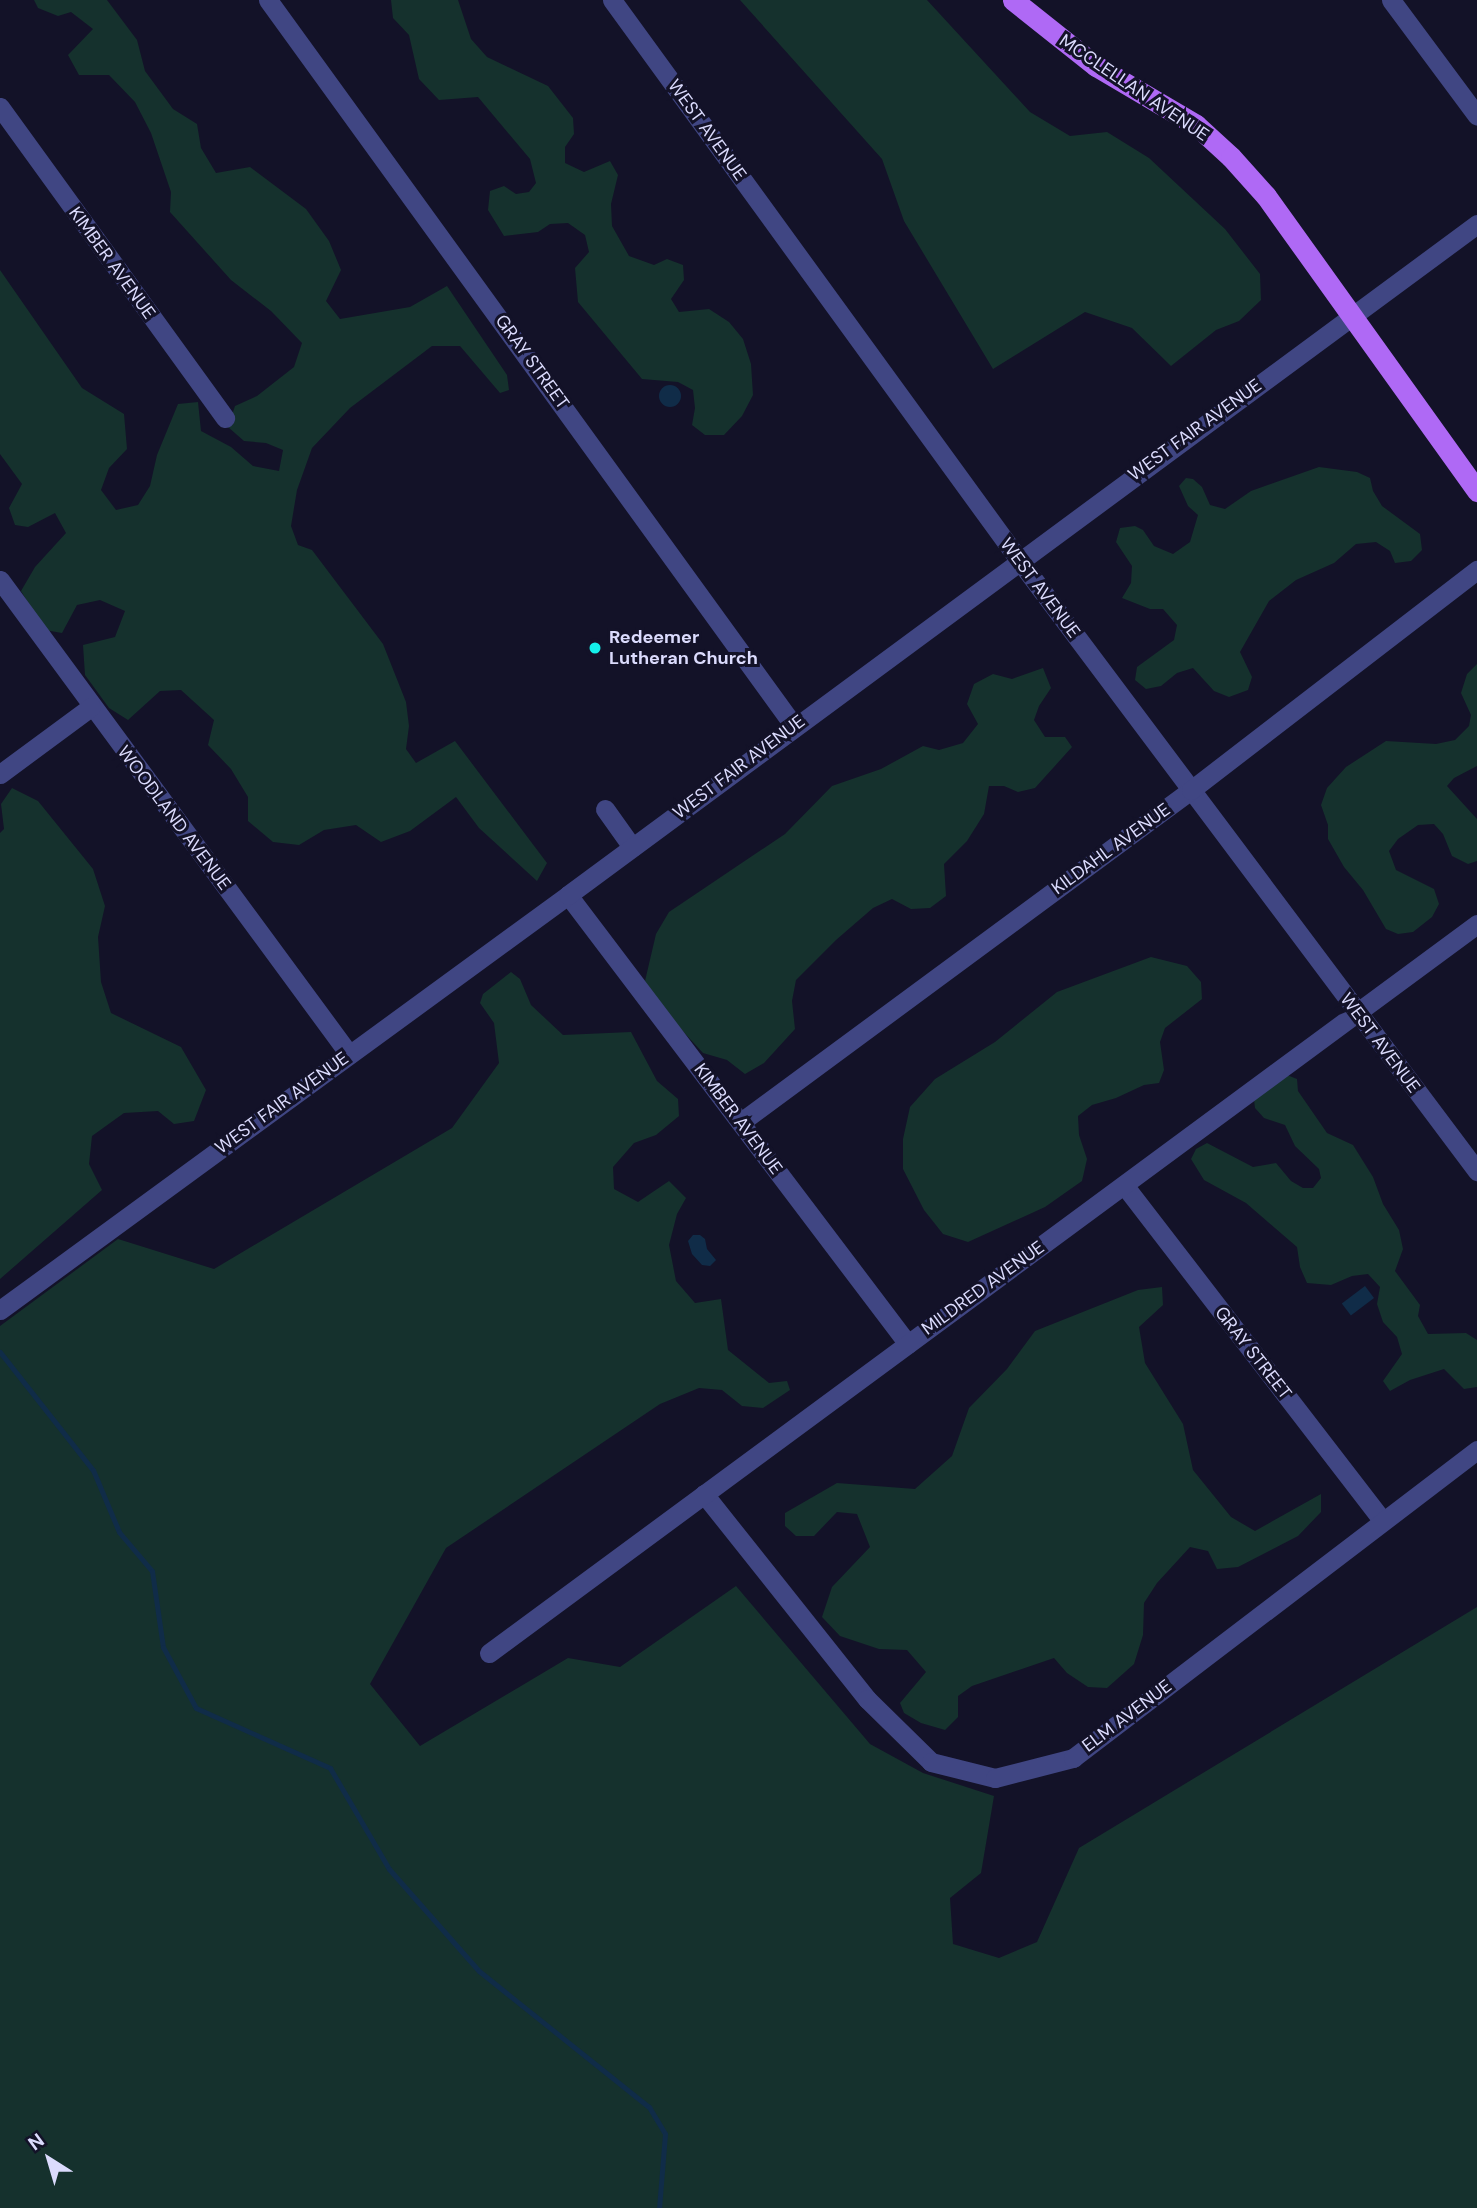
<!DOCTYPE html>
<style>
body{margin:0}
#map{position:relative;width:1477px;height:2208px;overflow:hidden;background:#131228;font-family:"DM Sans",sans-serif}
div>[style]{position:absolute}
.green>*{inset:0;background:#15312d}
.water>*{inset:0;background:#102c48;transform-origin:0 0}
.round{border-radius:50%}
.stream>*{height:5px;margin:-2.5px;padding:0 2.5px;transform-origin:2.5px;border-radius:2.5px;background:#102c48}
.minor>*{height:19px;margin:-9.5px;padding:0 9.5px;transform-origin:9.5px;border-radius:9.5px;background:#404683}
.major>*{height:21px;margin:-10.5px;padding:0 10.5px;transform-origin:10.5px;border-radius:10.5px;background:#af69f5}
.dots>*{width:19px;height:19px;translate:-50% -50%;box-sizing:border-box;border:4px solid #131228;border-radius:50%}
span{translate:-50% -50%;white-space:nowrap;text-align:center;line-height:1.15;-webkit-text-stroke:6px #131228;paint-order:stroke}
.street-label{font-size:18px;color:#dbdbfd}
.poi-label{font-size:18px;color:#dbdbfd;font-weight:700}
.left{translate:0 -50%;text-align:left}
.north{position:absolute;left:14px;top:2124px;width:70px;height:70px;-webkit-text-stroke:5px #131228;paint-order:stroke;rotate:323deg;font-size:19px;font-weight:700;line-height:28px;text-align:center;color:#dbdbfd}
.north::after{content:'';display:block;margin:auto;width:24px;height:32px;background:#dbdbfd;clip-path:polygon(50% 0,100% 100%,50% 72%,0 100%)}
</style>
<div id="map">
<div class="green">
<div style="clip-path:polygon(34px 0,107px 0,137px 40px,145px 71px,173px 109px,197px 124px,201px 148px,216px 173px,250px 167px,306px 209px,329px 241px,341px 270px,326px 301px,340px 319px,410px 307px,447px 286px,507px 375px,509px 390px,500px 393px,460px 346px,432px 346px,350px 408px,312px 448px,297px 490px,291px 526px,298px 545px,312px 550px,383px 644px,406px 702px,409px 726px,406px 749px,416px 763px,455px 741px,547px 863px,537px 881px,479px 828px,456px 797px,410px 831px,381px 842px,356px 825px,324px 830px,299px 845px,273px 842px,248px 821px,248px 797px,231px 769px,208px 745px,214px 720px,181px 690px,160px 691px,128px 720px,109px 708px,85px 675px,83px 645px,115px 637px,125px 611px,100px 600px,77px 605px,62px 633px,45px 630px,21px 591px,35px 567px,66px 533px,55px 513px,28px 527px,15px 525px,9px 508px,22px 484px,0 454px,0 270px,82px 388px,124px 414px,127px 449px,109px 468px,101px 490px,116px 510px,138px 505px,150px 486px,157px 455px,178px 404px,198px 402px,201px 431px,231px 447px,253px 466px,279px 471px,283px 450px,266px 443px,244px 441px,228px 427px,235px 406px,257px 396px,294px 367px,302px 343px,271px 311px,231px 280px,170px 212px,171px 192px,151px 133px,135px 102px,109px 75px,79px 75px,68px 55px,93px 29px,71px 12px,58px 16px,38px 8px)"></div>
<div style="clip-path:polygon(391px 0,458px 0,471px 39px,487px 57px,548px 86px,573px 118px,574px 134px,565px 147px,565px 163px,584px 172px,610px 161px,618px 175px,611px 204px,612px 226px,629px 256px,654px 265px,667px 259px,683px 265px,684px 280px,671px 299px,679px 312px,709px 309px,729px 322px,743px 339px,751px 364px,753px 395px,742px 416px,724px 435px,705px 435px,692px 425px,695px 408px,693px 390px,678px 382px,642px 379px,578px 302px,575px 268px,589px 252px,585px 235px,568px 223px,550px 224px,538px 232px,504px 236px,488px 210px,490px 191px,504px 186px,516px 194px,529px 192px,536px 183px,530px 159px,478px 97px,439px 100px,419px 79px,409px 35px,393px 18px)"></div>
<div style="clip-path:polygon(740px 0,927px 0,1030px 112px,1070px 136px,1107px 132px,1149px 158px,1225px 229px,1260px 274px,1261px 300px,1239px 321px,1216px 330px,1171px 366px,1132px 328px,1085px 312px,993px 369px,904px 221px,882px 159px)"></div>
<div style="clip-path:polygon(1319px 467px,1357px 472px,1370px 478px,1373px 491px,1382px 506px,1420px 534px,1422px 550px,1411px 561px,1395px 563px,1390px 551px,1376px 542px,1356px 544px,1334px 563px,1296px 580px,1269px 601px,1240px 652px,1252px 677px,1248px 690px,1229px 697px,1214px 691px,1193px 668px,1177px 673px,1161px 686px,1146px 689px,1135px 680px,1137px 667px,1174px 640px,1177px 625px,1163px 609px,1150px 609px,1122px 598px,1131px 583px,1132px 566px,1116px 542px,1120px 528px,1135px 526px,1143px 530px,1154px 546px,1173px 554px,1190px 542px,1198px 515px,1188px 506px,1179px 486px,1186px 478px,1193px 479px,1202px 487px,1210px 505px,1225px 509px,1251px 491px)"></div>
<div style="clip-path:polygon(1477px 664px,1477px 766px,1454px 778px,1447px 786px,1477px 819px,1477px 861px,1468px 864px,1452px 856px,1443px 834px,1434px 824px,1418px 825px,1398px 839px,1389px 851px,1396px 870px,1434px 889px,1439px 904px,1432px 917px,1413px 932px,1398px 934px,1386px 929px,1363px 890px,1344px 867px,1328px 839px,1328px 825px,1321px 805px,1327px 788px,1346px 767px,1386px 741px,1436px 744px,1455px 740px,1469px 726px,1471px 715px,1461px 693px,1467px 674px)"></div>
<div style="clip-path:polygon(1043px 668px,1051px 688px,1039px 706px,1034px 720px,1045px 737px,1065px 737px,1072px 747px,1035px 788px,1018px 792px,1004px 786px,989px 786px,984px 814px,967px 841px,944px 864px,946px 896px,930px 908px,911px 909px,892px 899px,873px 908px,836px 940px,796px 980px,792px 1001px,795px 1029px,764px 1063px,745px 1074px,727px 1060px,703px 1053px,666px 1013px,645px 981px,656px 934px,669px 912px,785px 834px,832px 786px,881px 769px,923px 746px,939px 750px,963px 743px,978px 724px,967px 704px,974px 684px,993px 674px,1012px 679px)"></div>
<div style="clip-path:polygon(12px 788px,38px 801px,93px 869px,105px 906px,98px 937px,101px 982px,111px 1013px,181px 1047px,206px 1090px,194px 1121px,174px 1124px,158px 1111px,124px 1113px,92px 1136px,89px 1164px,102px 1190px,0 1279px,0 833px,4px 829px,1px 804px)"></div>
<div style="clip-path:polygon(1151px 957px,1187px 966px,1201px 982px,1202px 999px,1165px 1028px,1160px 1042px,1164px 1070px,1159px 1083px,1144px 1085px,1116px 1098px,1092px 1105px,1078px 1116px,1079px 1135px,1087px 1159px,1082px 1181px,1045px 1207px,968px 1242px,943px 1234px,924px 1210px,903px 1169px,903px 1139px,910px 1107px,935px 1079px,995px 1042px,1057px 992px)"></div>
<div style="clip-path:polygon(511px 972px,520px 979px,531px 1005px,563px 1035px,631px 1032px,657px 1081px,678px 1099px,679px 1116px,656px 1135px,634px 1143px,613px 1167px,614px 1189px,638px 1202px,669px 1181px,686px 1198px,677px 1214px,669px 1245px,676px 1281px,695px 1303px,721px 1299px,728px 1350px,769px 1383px,787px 1381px,790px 1390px,763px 1408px,742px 1406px,722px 1390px,699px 1388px,660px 1404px,446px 1548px,370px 1684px,420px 1746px,568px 1658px,620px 1667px,736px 1586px,870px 1744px,923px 1773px,994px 1796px,981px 1873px,950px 1898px,953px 1944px,999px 1958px,1037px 1942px,1079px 1848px,1477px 1607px,1477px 2208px,0 2208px,0 1326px,118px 1239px,214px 1269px,452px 1128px,499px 1063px,494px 1023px,480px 1003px,483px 994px)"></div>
<div style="clip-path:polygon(1287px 1075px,1297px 1079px,1298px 1091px,1327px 1133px,1353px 1145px,1373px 1177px,1383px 1204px,1399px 1230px,1403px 1249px,1395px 1271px,1420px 1305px,1418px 1316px,1428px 1334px,1466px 1333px,1477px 1340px,1477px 1387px,1464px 1389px,1444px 1369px,1410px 1380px,1390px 1391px,1383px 1381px,1402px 1354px,1397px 1337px,1383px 1322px,1377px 1304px,1380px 1287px,1368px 1274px,1352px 1276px,1331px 1285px,1307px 1283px,1300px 1267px,1297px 1247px,1246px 1203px,1204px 1180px,1191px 1159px,1196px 1149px,1207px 1143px,1253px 1167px,1276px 1163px,1291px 1181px,1303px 1188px,1313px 1188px,1321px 1178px,1319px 1169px,1295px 1146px,1285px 1125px,1264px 1118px,1255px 1108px,1254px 1100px)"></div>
<div style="clip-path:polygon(1162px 1287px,1163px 1305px,1139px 1327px,1145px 1363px,1183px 1424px,1193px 1470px,1231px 1517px,1255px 1531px,1321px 1494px,1321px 1512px,1298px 1536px,1238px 1567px,1217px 1569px,1208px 1551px,1190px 1547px,1157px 1583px,1144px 1603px,1143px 1635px,1134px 1664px,1107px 1688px,1088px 1687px,1067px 1673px,1054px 1658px,972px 1686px,958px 1696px,958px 1717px,945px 1730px,921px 1723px,904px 1713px,900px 1703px,926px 1672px,907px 1650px,879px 1649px,840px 1636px,822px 1617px,832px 1587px,870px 1547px,857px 1514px,837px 1512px,814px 1536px,796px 1536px,785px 1526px,785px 1513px,837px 1483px,915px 1489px,952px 1456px,969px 1408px,1007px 1369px,1035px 1331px,1138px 1290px)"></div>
</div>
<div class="water">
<div class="round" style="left:659px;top:385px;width:22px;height:22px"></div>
<div style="clip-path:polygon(693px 1235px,700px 1235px,705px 1239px,707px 1249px,716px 1260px,710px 1266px,702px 1265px,692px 1254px,688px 1241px)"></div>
<div style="left:1365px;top:1286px;width:15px;height:29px;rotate:53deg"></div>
</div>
<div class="stream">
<div style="left:0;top:1352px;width:150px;rotate:51.8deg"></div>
<div style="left:93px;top:1470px;width:67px;rotate:67.2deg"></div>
<div style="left:119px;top:1532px;width:51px;rotate:49.8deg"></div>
<div style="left:152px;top:1571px;width:77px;rotate:81.8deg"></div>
<div style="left:163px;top:1647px;width:69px;rotate:61.6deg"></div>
<div style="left:196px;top:1708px;width:147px;rotate:24.1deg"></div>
<div style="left:330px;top:1768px;width:117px;rotate:59.7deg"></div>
<div style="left:389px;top:1869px;width:136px;rotate:48.6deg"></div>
<div style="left:479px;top:1971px;width:218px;rotate:38.7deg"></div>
<div style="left:649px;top:2107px;width:31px;rotate:59deg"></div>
<div style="left:665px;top:2134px;width:74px;rotate:94.6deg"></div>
</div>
<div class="minor">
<div style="left:268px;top:0;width:897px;rotate:54.08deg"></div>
<div style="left:612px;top:0;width:692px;rotate:53.99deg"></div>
<div style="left:1019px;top:560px;width:764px;rotate:53.15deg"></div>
<div style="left:1391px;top:0;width:144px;rotate:53.4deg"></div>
<div style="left:0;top:107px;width:384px;rotate:54.1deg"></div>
<div style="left:0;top:580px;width:589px;rotate:53.64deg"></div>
<div style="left:0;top:774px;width:113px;rotate:-36.4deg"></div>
<div style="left:605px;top:809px;width:47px;rotate:54.6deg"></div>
<div style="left:568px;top:895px;width:563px;rotate:52.87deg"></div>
<div style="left:741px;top:1122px;width:559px;rotate:-36.42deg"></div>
<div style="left:1191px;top:790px;width:361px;rotate:-37.6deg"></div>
<div style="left:1124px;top:1185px;width:423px;rotate:52.4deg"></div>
<div style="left:0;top:1310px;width:703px;rotate:-36.15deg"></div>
<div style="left:568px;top:895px;width:1130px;rotate:-36.43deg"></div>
<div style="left:704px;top:1494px;width:262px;rotate:51.5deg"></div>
<div style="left:867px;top:1699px;width:90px;rotate:44.5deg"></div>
<div style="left:931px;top:1762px;width:66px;rotate:14deg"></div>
<div style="left:995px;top:1778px;width:81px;rotate:-14.4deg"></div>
<div style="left:1073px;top:1758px;width:508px;rotate:-37.32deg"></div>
<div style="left:489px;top:1653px;width:1228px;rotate:-36.42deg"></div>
</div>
<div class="major">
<div style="left:1013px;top:0;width:106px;rotate:38.5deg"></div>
<div style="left:1096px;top:66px;width:116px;rotate:30.5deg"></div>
<div style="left:1196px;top:125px;width:47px;rotate:42.4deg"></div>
<div style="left:1231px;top:157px;width:52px;rotate:48.1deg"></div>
<div style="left:1266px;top:196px;width:363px;rotate:54.4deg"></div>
</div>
<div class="dots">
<div style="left:595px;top:648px;background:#14f0ea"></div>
</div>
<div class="street-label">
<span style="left:1134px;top:88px;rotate:34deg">MCCLELLAN AVENUE</span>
<span style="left:707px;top:130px;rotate:54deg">WEST AVENUE</span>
<span style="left:112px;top:263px;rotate:54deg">KIMBER AVENUE</span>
<span style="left:532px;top:362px;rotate:54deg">GRAY STREET</span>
<span style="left:1195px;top:430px;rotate:-36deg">WEST FAIR AVENUE</span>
<span style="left:1040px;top:588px;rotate:53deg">WEST AVENUE</span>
<span style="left:739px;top:767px;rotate:-37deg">WEST FAIR AVENUE</span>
<span style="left:174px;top:818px;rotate:53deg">WOODLAND AVENUE</span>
<span style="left:1111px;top:849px;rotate:-36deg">KILDAHL AVENUE</span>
<span style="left:1380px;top:1043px;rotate:53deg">WEST AVENUE</span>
<span style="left:282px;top:1103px;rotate:-36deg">WEST FAIR AVENUE</span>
<span style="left:738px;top:1119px;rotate:53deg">KIMBER AVENUE</span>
<span style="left:983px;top:1288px;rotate:-36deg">MILDRED AVENUE</span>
<span style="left:1253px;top:1353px;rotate:52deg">GRAY STREET</span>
<span style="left:1127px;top:1716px;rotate:-37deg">ELM AVENUE</span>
</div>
<div class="poi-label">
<span class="left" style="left:609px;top:648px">Redeemer<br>Lutheran Church</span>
</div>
<div class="north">N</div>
</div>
